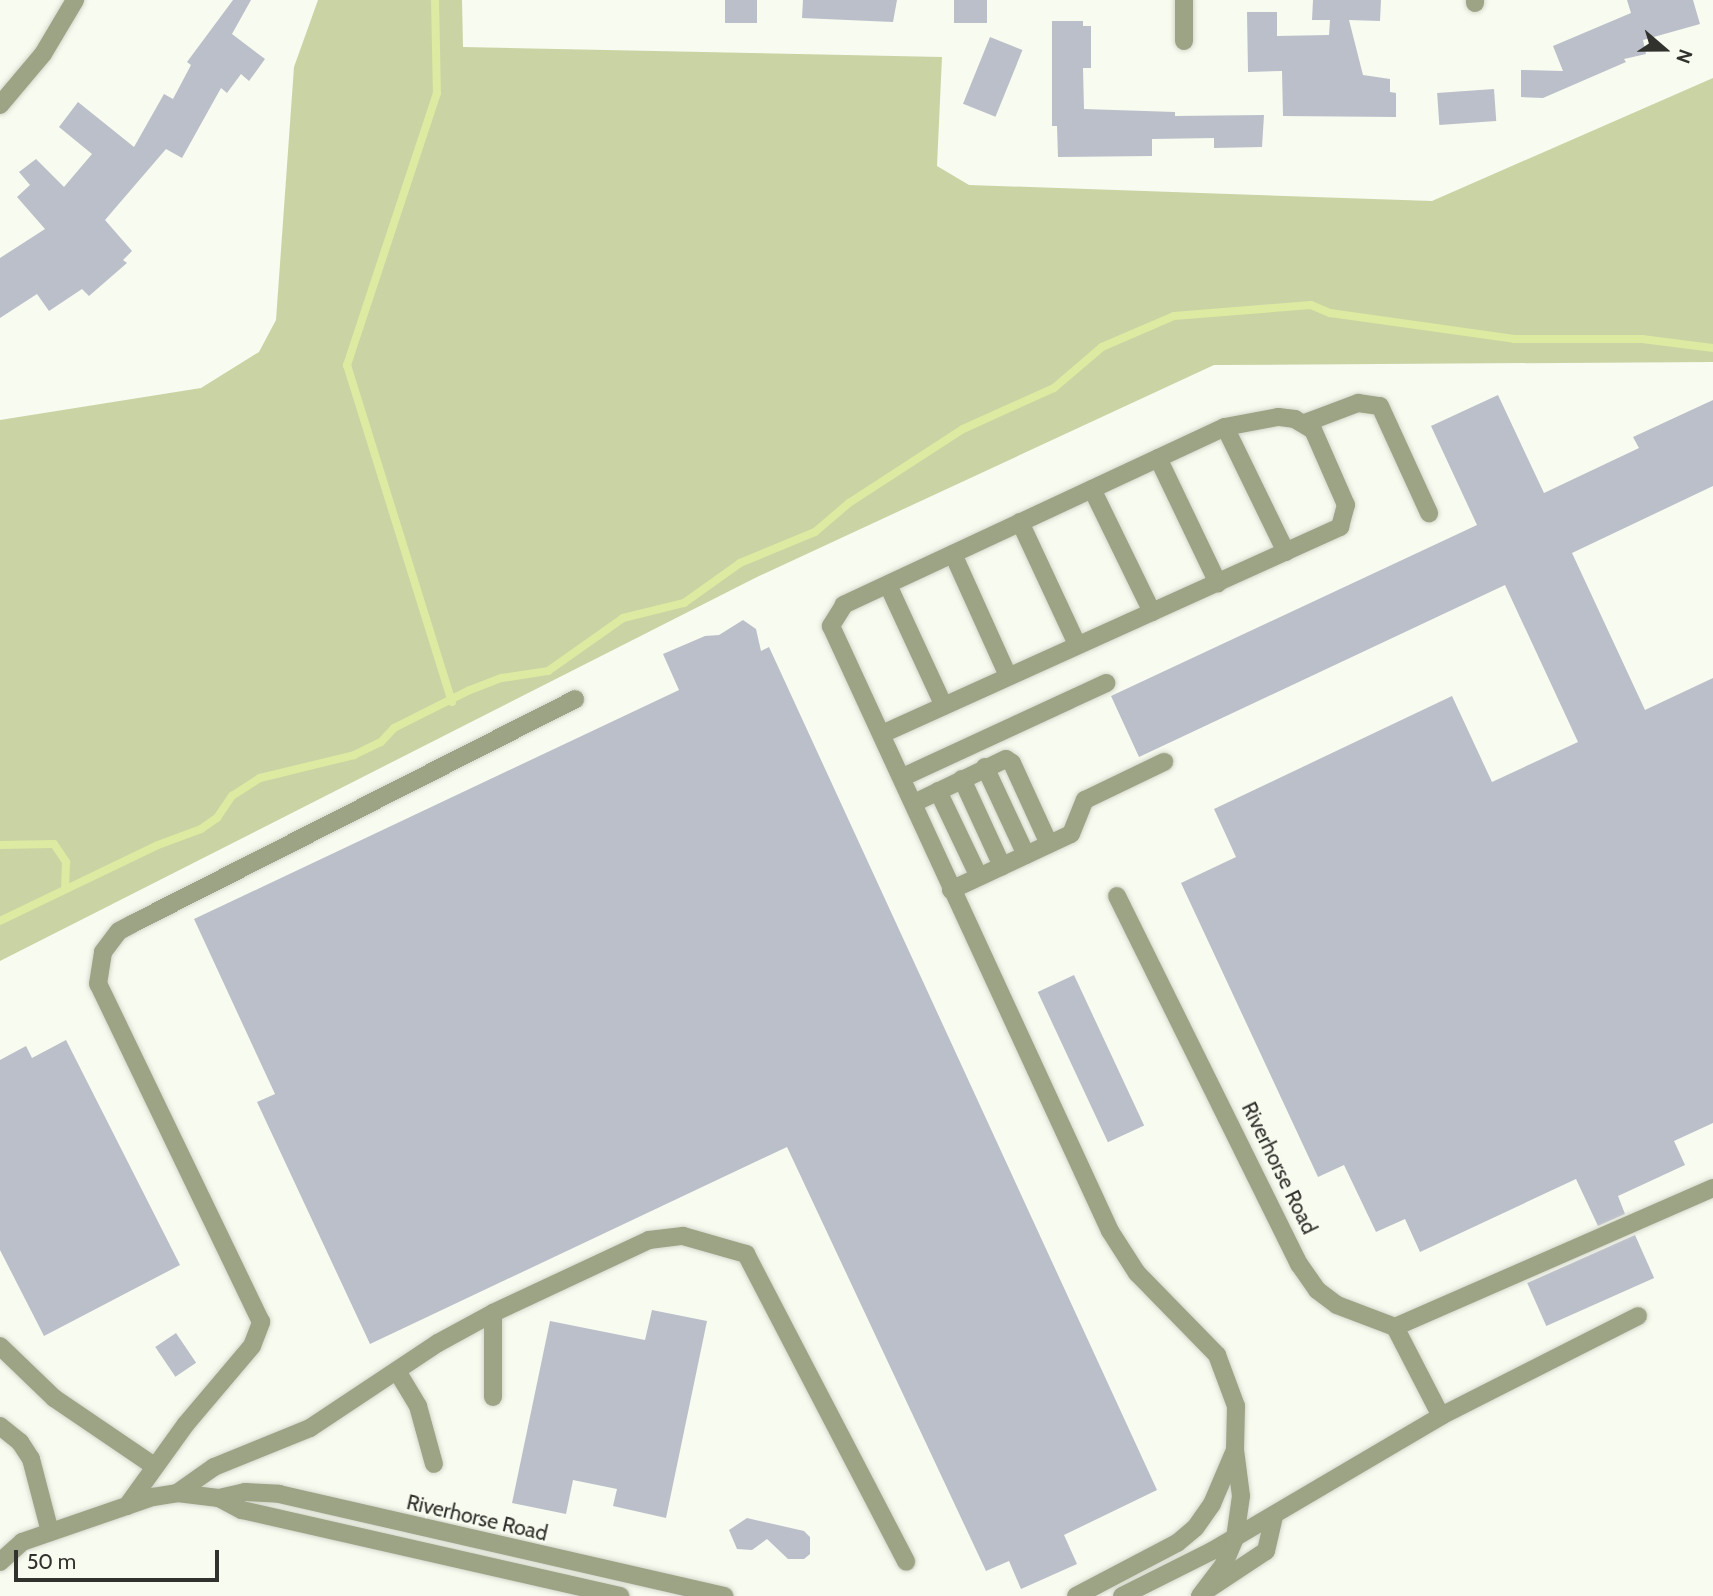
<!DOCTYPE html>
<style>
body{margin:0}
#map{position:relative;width:1713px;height:1596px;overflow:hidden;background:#f8fbef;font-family:Cabin,sans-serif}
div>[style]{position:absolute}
.green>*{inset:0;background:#cad3a4}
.stream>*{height:8px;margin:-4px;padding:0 4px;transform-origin:4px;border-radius:4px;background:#ddeaa1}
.building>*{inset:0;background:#bbbfca;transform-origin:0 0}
.roads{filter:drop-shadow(0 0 2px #d4d7cc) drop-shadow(0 0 2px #d4d7cc)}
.minor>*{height:18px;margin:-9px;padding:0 9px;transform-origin:9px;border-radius:9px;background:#9da385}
span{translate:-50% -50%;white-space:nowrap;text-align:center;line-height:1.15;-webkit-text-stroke:5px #f8fbef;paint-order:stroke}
.street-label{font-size:21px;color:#31322d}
.north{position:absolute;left:1629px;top:14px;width:70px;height:70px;-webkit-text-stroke:5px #f8fbef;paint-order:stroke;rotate:110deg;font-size:19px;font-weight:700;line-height:28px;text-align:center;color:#31322d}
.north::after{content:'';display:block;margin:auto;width:24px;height:32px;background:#31322d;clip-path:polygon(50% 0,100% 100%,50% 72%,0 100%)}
.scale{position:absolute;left:14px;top:1550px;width:205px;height:32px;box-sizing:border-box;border:4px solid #31322d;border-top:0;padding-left:9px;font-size:21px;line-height:24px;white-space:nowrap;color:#31322d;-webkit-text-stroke:5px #f8fbef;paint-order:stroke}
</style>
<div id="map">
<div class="green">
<div style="clip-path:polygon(318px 0,462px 0,463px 47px,942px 57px,937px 166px,969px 185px,1432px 201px,1713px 78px,1713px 362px,1214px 365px,757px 577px,0 961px,0 420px,201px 388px,259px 352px,276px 320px,294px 67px)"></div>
</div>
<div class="stream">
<div style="left:435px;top:0;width:93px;rotate:88.8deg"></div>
<div style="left:437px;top:93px;width:287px;rotate:108.3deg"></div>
<div style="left:347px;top:365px;width:353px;rotate:72.7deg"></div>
<div style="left:0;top:845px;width:54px;rotate:-1.1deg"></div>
<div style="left:54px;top:844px;width:22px;rotate:56deg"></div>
<div style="left:66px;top:862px;width:27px;rotate:92deg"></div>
<div style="left:0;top:921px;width:175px;rotate:-25.7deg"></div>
<div style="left:158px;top:845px;width:46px;rotate:-20.4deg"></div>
<div style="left:201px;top:829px;width:19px;rotate:-35deg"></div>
<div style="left:217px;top:818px;width:27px;rotate:-56deg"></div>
<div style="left:232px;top:796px;width:33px;rotate:-33deg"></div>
<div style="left:260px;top:778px;width:97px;rotate:-13.7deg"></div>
<div style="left:354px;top:755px;width:30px;rotate:-26deg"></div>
<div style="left:381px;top:742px;width:19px;rotate:-47deg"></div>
<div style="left:394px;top:728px;width:85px;rotate:-26.6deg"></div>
<div style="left:470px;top:690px;width:34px;rotate:-21deg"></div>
<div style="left:502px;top:678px;width:47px;rotate:-8.7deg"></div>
<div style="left:548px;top:671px;width:92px;rotate:-35.2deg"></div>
<div style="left:623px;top:618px;width:63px;rotate:-13.8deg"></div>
<div style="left:684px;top:603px;width:69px;rotate:-35.5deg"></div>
<div style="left:740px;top:563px;width:81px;rotate:-22.5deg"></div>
<div style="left:815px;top:532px;width:45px;rotate:-40.5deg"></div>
<div style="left:849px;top:503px;width:136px;rotate:-33deg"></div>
<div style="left:963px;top:429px;width:100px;rotate:-24.3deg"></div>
<div style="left:1054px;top:388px;width:63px;rotate:-40.5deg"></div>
<div style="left:1102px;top:347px;width:78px;rotate:-23.3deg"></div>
<div style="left:1174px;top:316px;width:137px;rotate:-4.6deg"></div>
<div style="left:1311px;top:305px;width:21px;rotate:23deg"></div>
<div style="left:1330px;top:313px;width:186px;rotate:8deg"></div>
<div style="left:1514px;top:339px;width:128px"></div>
<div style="left:1642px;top:339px;width:72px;rotate:7.2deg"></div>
</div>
<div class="building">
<div style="clip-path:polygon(233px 0,251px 0,232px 34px,265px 59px,249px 81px,241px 74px,227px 93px,221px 88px,182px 158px,166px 149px,105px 220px,132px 251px,123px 260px,127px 263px,89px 296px,82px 289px,49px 311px,37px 294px,0 318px,0 258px,45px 229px,17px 197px,30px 185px,19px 172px,36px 159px,64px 187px,92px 154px,59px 127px,78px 102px,134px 147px,164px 94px,173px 99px,191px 65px,187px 62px)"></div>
<div style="left:725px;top:0;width:32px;height:23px"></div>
<div style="clip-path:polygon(803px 0,897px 0,893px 22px,802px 18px)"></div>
<div style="left:954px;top:0;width:33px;height:23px"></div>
<div style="clip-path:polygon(1313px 0,1381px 0,1380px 21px,1349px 20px,1363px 75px,1390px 79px,1390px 92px,1396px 93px,1396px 117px,1283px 116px,1282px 71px,1248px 72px,1247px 12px,1277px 12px,1277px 36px,1329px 35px,1330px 20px,1312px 20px)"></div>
<div style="clip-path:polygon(1627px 0,1693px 0,1700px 24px,1643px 40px,1646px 54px,1624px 59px,1626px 62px,1543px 98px,1521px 97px,1521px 70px,1563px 71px,1553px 46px,1631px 13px)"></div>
<div style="clip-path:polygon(1052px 21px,1083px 21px,1083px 26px,1091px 26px,1091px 68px,1083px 68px,1084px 109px,1175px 112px,1175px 116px,1264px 115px,1262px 147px,1214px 148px,1214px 138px,1152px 139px,1152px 156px,1058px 157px,1057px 126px,1052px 126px)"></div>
<div style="left:990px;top:37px;width:35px;height:72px;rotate:22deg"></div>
<div style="left:1494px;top:89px;width:32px;height:57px;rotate:86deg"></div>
<div style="clip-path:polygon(1498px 395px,1544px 493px,1639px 448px,1633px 437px,1713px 400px,1713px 486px,1572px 553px,1645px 710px,1713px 678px,1713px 1123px,1674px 1141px,1685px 1165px,1618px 1196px,1625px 1214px,1598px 1226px,1576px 1179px,1420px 1252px,1405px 1219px,1376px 1232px,1344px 1165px,1318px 1177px,1181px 883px,1236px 857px,1214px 809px,1452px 696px,1492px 782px,1578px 742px,1505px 585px,1139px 757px,1111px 696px,1477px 525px,1431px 426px)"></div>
<div style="clip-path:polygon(743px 620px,756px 629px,761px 651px,769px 647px,1157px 1490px,1064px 1535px,1077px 1564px,1021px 1589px,1009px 1561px,986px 1571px,787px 1147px,370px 1344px,257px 1102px,275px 1094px,194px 919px,679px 690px,663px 654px,705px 636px,719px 635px)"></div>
<div style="left:1074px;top:975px;width:166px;height:40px;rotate:65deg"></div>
<div style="clip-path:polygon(66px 1040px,180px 1265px,44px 1336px,0 1250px,0 1060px,26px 1046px,32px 1058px)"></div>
<div style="left:1635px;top:1235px;width:47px;height:118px;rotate:66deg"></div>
<div style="clip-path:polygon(652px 1310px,707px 1321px,666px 1518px,613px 1506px,617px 1489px,573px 1480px,566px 1514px,512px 1503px,550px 1321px,645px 1340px)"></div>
<div style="left:176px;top:1333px;width:36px;height:25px;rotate:56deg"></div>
<div style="clip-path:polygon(747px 1518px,804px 1531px,810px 1537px,810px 1554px,804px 1559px,788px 1559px,767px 1539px,752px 1550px,737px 1549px,729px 1530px)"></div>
</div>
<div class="roads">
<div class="minor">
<div style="left:1475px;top:3px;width:3px;rotate:-90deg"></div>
<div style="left:1184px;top:41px;width:41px;rotate:-90deg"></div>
<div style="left:0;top:105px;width:67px;rotate:-49.9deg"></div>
<div style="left:43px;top:54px;width:63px;rotate:-59.3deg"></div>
<div style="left:1305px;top:423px;width:57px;rotate:-20.7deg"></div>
<div style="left:1358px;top:403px;width:22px;rotate:8deg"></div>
<div style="left:1380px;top:406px;width:118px;rotate:65.4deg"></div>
<div style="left:1225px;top:427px;width:139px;rotate:64deg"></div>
<div style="left:1158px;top:458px;width:139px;rotate:64.4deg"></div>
<div style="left:1092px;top:489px;width:137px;rotate:64deg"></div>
<div style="left:1020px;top:522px;width:135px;rotate:65deg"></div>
<div style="left:953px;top:554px;width:134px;rotate:65.7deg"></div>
<div style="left:888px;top:585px;width:133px;rotate:65.2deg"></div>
<div style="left:882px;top:734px;width:503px;rotate:-24.32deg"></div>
<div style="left:1340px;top:527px;width:23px;rotate:-75deg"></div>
<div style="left:1346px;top:505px;width:82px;rotate:-113.7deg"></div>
<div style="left:1313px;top:430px;width:21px;rotate:-149deg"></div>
<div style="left:1295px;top:419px;width:17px;rotate:-173deg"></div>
<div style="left:1278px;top:417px;width:54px;rotate:169.3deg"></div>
<div style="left:1225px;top:427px;width:421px;rotate:155deg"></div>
<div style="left:844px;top:605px;width:25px;rotate:122deg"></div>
<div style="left:831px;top:626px;width:666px;rotate:65.24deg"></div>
<div style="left:1110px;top:1231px;width:50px;rotate:57.3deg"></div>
<div style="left:1137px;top:1273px;width:115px;rotate:45.7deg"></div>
<div style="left:1217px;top:1355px;width:54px;rotate:69.6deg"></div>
<div style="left:1236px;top:1406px;width:44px;rotate:91.3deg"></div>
<div style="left:1235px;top:1450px;width:59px;rotate:113.1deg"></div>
<div style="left:1212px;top:1504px;width:29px;rotate:125deg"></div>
<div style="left:1195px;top:1528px;width:23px;rotate:140deg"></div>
<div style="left:1177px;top:1543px;width:114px;rotate:152.3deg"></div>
<div style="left:985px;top:767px;width:97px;rotate:65deg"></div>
<div style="left:903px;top:777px;width:224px;rotate:-24.8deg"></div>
<div style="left:962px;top:779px;width:96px;rotate:65.3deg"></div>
<div style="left:938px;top:791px;width:95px;rotate:64.5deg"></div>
<div style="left:914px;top:803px;width:102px;rotate:-25.6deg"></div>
<div style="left:1006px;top:759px;width:7px;rotate:34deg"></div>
<div style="left:1012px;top:763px;width:89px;rotate:65.4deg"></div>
<div style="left:951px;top:890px;width:132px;rotate:-25deg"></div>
<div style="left:1071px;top:834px;width:37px;rotate:-68deg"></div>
<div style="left:1085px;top:800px;width:88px;rotate:-25.7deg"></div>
<div style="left:1117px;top:896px;width:411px;rotate:63.7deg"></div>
<div style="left:1299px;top:1264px;width:32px;rotate:55deg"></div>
<div style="left:1317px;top:1290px;width:25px;rotate:37deg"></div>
<div style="left:1337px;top:1305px;width:62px;rotate:20.8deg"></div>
<div style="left:493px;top:1313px;width:84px;rotate:90deg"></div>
<div style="left:1395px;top:1327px;width:347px;rotate:-23.6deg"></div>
<div style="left:1395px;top:1327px;width:100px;rotate:62.7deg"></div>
<div style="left:0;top:1346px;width:75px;rotate:43.9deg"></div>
<div style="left:54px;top:1398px;width:121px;rotate:34.2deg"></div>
<div style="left:397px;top:1371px;width:41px;rotate:59deg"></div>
<div style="left:418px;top:1406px;width:60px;rotate:74.6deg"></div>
<div style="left:0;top:1426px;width:26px;rotate:39deg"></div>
<div style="left:20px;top:1442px;width:20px;rotate:57deg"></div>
<div style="left:31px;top:1459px;width:75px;rotate:75.4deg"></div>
<div style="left:177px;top:1493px;width:45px;rotate:-35.1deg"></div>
<div style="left:214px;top:1467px;width:104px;rotate:-22.1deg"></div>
<div style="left:310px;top:1428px;width:154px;rotate:-33.6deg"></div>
<div style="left:438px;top:1343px;width:63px;rotate:-28.6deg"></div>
<div style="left:493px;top:1313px;width:172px;rotate:-25.1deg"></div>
<div style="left:649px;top:1240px;width:34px;rotate:-7deg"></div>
<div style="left:683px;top:1236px;width:66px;rotate:15.9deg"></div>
<div style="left:746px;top:1254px;width:347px;rotate:62.5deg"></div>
<div style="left:219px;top:1498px;width:27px;rotate:-13deg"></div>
<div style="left:245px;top:1492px;width:34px;rotate:3deg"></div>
<div style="left:279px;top:1494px;width:457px;rotate:12.9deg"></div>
<div style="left:127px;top:1506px;width:101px;rotate:-54.3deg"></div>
<div style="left:186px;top:1424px;width:102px;rotate:-49.8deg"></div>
<div style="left:252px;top:1346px;width:26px;rotate:-69deg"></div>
<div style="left:261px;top:1322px;width:375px;rotate:-115.7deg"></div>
<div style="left:98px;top:984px;width:32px;rotate:-81deg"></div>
<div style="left:103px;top:952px;width:26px;rotate:-53deg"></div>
<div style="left:119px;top:931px;width:15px;rotate:-28deg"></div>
<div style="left:132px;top:924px;width:497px;rotate:-26.9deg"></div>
<div style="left:0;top:1562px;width:30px;rotate:-42deg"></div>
<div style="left:22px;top:1542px;width:139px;rotate:-19deg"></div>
<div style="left:153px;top:1497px;width:24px;rotate:-9deg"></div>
<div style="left:177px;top:1493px;width:42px;rotate:6.8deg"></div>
<div style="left:219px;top:1498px;width:26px;rotate:28deg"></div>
<div style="left:242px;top:1510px;width:388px;rotate:12.8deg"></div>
<div style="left:1210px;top:1588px;width:67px;rotate:-33.5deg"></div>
<div style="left:1266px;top:1551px;width:37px;rotate:-77deg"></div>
<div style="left:1122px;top:1596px;width:101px;rotate:-26.6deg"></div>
<div style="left:1212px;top:1551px;width:266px;rotate:-30.5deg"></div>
<div style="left:1441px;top:1416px;width:221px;rotate:-26.9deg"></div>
<div style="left:1200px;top:1596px;width:40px;rotate:-53deg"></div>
<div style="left:1224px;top:1564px;width:28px;rotate:-67deg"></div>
<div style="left:1235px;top:1538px;width:42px;rotate:-81.9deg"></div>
<div style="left:1241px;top:1496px;width:46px;rotate:-97.4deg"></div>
</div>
</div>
<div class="street-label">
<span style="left:1279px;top:1168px;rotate:64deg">Riverhorse Road</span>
<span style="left:477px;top:1518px;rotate:13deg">Riverhorse Road</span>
</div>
<div class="north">N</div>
<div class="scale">50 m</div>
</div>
